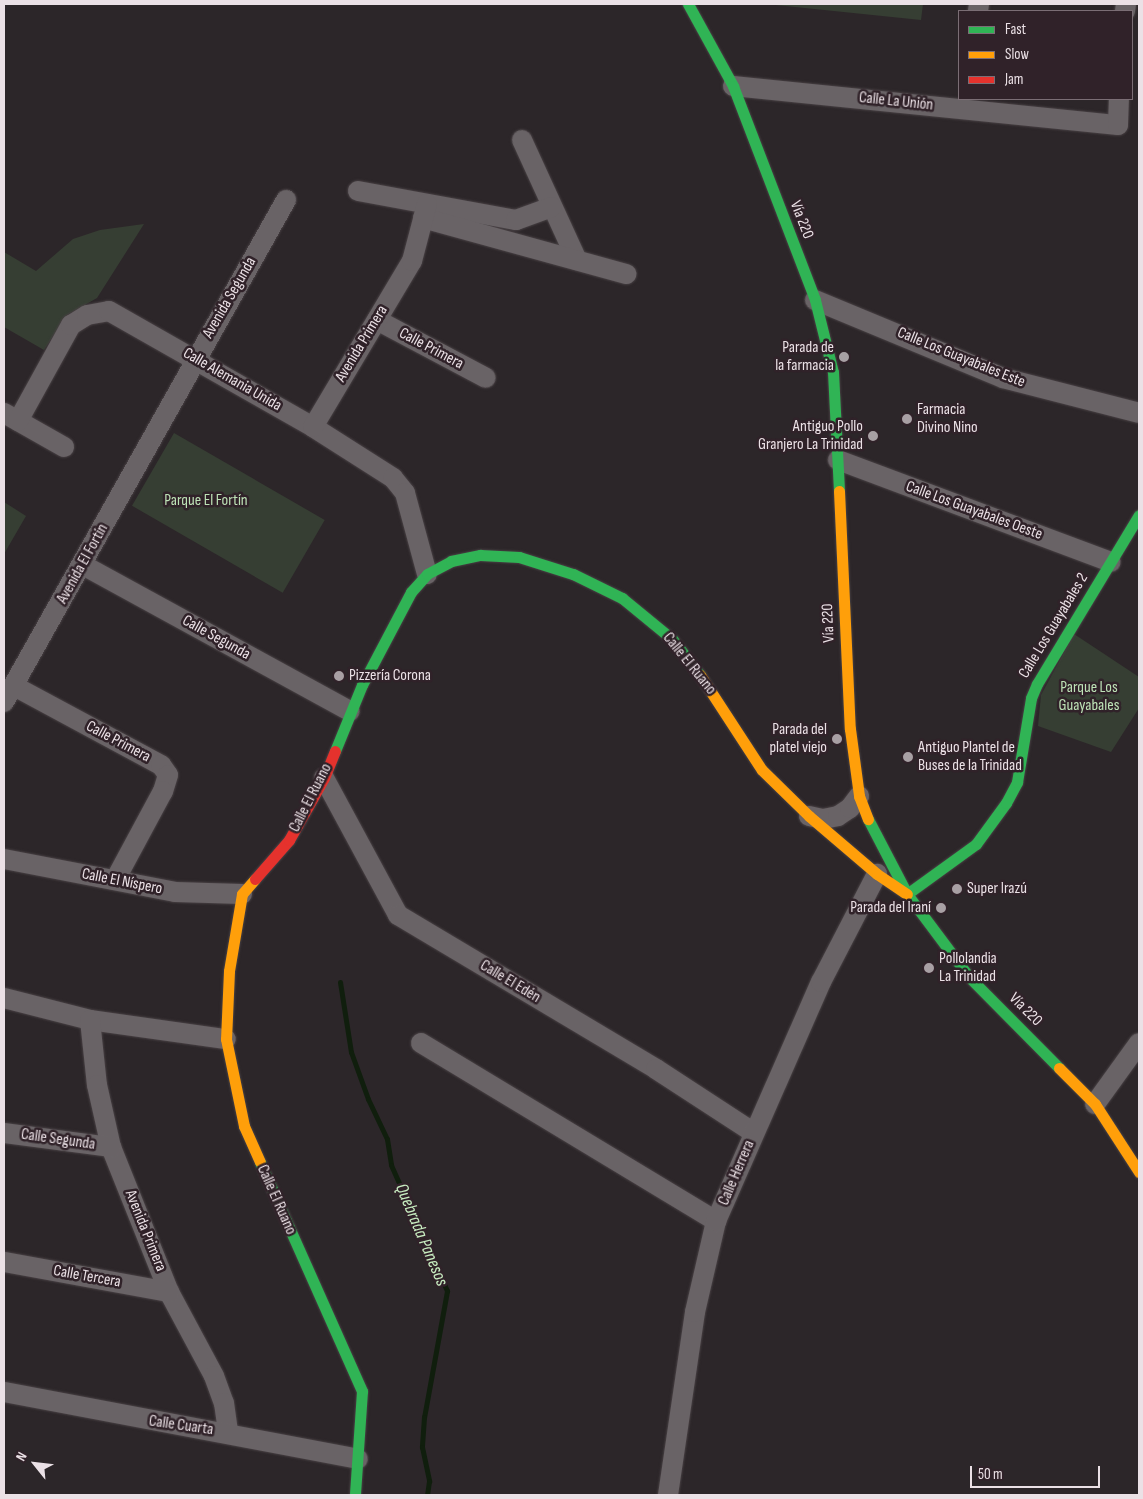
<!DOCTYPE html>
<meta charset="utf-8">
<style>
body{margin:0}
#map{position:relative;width:1143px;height:1499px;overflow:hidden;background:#2c2629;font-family:"Sofia Sans Condensed",sans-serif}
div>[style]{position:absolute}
.green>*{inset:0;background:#363e33;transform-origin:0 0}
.stream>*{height:5px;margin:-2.5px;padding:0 2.5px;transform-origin:2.5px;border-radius:2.5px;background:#101e0d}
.roads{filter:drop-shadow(0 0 1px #484144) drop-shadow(0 0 1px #484144)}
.street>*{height:20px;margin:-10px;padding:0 10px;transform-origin:10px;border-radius:10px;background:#696366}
.fast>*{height:11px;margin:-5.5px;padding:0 5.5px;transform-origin:5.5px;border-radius:5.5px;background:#30b455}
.slow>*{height:11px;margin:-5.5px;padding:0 5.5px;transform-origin:5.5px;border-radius:5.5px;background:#ff9f0a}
.jam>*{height:11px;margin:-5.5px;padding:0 5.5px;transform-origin:5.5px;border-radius:5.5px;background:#e5322d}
.dots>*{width:14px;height:14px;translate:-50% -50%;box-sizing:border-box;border:2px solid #302229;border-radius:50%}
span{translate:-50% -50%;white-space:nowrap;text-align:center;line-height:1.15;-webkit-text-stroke:5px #302229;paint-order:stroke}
.street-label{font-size:16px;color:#ebe1e6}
.poi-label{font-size:16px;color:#ebe1e6}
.right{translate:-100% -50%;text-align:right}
.left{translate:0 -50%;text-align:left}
.park-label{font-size:16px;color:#bde2b6}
.water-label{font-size:18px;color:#c8edc1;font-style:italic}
.frame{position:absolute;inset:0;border:5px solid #ebe1e6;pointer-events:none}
.legend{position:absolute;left:958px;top:10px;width:175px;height:90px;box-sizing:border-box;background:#302229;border:1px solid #7b6e75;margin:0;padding:6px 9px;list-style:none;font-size:15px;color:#ebe1e6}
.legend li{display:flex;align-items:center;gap:10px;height:25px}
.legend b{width:25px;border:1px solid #7b6e75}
.north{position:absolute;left:10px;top:1439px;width:50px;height:50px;-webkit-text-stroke:4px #302229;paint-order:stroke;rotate:299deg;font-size:14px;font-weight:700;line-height:20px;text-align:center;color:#ebe1e6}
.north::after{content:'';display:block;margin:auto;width:18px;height:22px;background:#ebe1e6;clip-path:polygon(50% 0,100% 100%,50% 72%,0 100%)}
.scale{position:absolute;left:970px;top:1466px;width:130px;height:22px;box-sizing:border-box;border:2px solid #ebe1e6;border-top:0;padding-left:6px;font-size:15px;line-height:18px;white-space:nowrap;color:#ebe1e6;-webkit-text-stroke:4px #302229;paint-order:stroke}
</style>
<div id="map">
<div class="green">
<div style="clip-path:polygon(766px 4px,923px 4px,921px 20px)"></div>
<div style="clip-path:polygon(144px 224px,97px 298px,67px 315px,44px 350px,4px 327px,4px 252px,36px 271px,73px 239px,100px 230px)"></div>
<div style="left:174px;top:433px;width:174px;height:84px;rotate:30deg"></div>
<div style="clip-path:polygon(4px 502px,26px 516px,4px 554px)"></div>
<div style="clip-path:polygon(1074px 634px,1139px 677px,1139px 708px,1111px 752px,1038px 726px,1041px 695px)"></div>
</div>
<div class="stream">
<div style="left:340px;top:982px;width:71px;rotate:81.1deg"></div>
<div style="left:351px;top:1052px;width:50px;rotate:70.1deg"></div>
<div style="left:368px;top:1099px;width:44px;rotate:64.6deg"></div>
<div style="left:387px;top:1139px;width:26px;rotate:81deg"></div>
<div style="left:391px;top:1165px;width:138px;rotate:66deg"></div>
<div style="left:447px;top:1291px;width:128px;rotate:100.3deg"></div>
<div style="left:424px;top:1417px;width:30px;rotate:94deg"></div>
<div style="left:422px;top:1447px;width:35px;rotate:78deg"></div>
<div style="left:429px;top:1481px;width:14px;rotate:98deg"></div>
</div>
<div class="roads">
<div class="street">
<div style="left:978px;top:11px;width:7px;rotate:-82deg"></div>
<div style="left:1125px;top:11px;width:7px;rotate:-82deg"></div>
<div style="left:733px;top:86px;width:387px;rotate:5.8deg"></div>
<div style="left:1118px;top:125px;width:26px;rotate:-88deg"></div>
<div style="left:522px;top:140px;width:132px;rotate:65.4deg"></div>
<div style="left:358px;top:191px;width:161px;rotate:10.4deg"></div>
<div style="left:516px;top:220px;width:38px;rotate:-20deg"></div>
<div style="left:423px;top:218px;width:211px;rotate:15.4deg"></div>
<div style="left:815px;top:300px;width:204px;rotate:22.5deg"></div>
<div style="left:1003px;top:378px;width:140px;rotate:14.4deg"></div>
<div style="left:377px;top:320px;width:123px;rotate:28deg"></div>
<div style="left:4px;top:413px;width:69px;rotate:29.5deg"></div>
<div style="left:18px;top:421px;width:110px;rotate:-61.1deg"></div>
<div style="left:71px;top:325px;width:19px;rotate:-32deg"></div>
<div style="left:87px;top:315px;width:22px;rotate:-10deg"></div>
<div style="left:109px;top:311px;width:235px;rotate:29.6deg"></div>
<div style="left:313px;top:427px;width:95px;rotate:32.5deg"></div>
<div style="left:393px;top:478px;width:19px;rotate:51deg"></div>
<div style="left:405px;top:493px;width:84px;rotate:74.8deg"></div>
<div style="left:313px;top:427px;width:193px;rotate:-59.2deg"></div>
<div style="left:412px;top:261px;width:59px;rotate:-75.3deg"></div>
<div style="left:838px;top:460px;width:291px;rotate:20.5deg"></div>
<div style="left:83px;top:565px;width:304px;rotate:28.7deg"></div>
<div style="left:14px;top:686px;width:167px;rotate:28.3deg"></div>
<div style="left:161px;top:765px;width:12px;rotate:55deg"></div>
<div style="left:168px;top:775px;width:17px;rotate:107deg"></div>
<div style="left:163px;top:791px;width:101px;rotate:118.3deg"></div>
<div style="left:4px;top:702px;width:576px;rotate:-60.67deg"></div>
<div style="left:324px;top:778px;width:156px;rotate:61.6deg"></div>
<div style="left:398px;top:915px;width:300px;rotate:30.8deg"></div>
<div style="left:656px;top:1069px;width:117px;rotate:33.1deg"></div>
<div style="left:809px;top:816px;width:14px;rotate:12deg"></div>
<div style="left:823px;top:819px;width:15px;rotate:-11deg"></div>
<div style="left:838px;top:816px;width:14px;rotate:-34deg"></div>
<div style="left:850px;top:808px;width:15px;rotate:-53deg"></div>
<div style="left:4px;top:859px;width:174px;rotate:10.9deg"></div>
<div style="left:175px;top:892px;width:67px;rotate:1.7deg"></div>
<div style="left:4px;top:998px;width:89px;rotate:14.3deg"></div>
<div style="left:90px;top:1020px;width:137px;rotate:8deg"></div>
<div style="left:90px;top:1020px;width:65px;rotate:83.9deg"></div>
<div style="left:97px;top:1085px;width:64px;rotate:77.3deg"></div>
<div style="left:111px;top:1147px;width:156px;rotate:68.2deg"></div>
<div style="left:169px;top:1292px;width:95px;rotate:61.8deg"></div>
<div style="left:214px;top:1376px;width:29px;rotate:70deg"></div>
<div style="left:224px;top:1403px;width:30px;rotate:82deg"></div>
<div style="left:421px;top:1043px;width:345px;rotate:31.1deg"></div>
<div style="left:1095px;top:1104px;width:75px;rotate:-54.2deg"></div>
<div style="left:4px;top:1133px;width:108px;rotate:7.5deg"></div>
<div style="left:4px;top:1262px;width:168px;rotate:10.3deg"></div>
<div style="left:4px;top:1392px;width:360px;rotate:10.7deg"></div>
<div style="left:668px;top:1495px;width:185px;rotate:-81.6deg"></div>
<div style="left:695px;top:1312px;width:93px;rotate:-77deg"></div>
<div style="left:716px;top:1221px;width:261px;rotate:-66.3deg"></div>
<div style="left:821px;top:982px;width:122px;rotate:-62.6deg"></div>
</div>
<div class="fast">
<div style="left:688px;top:4px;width:94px;rotate:61.2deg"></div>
<div style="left:733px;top:86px;width:229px;rotate:69deg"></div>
<div style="left:815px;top:300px;width:74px;rotate:76deg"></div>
<div style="left:833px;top:372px;width:119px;rotate:87.1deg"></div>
<div style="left:335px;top:751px;width:71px;rotate:-67.8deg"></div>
<div style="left:362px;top:685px;width:105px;rotate:-62.2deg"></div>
<div style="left:411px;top:592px;width:24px;rotate:-48deg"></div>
<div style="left:427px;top:574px;width:27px;rotate:-28deg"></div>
<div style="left:451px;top:561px;width:30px;rotate:-12deg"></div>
<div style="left:480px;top:555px;width:39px;rotate:3deg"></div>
<div style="left:519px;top:557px;width:57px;rotate:17.5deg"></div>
<div style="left:573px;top:574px;width:55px;rotate:26.1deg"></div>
<div style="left:622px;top:598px;width:65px;rotate:39.4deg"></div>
<div style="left:672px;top:639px;width:46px;rotate:52.1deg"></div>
<div style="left:868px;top:819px;width:85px;rotate:62.5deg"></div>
<div style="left:907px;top:894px;width:104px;rotate:53.2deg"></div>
<div style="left:969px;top:977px;width:128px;rotate:45.3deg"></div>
<div style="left:907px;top:894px;width:85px;rotate:-35.9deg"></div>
<div style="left:976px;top:844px;width:51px;rotate:-53.8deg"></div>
<div style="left:1006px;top:803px;width:24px;rotate:-62deg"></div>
<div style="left:1017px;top:782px;width:85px;rotate:-80.5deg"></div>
<div style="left:1031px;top:698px;width:15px;rotate:-67deg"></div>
<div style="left:1037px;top:684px;width:197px;rotate:-58.9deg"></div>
<div style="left:260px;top:1162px;width:251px;rotate:66deg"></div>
<div style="left:362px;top:1391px;width:104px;rotate:93.9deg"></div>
</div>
<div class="slow">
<div style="left:839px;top:491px;width:238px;rotate:87.4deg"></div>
<div style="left:850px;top:729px;width:68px;rotate:82.3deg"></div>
<div style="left:859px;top:796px;width:25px;rotate:69deg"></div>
<div style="left:700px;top:675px;width:113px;rotate:56.9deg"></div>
<div style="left:762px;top:770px;width:66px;rotate:44.4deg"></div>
<div style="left:809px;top:816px;width:89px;rotate:40.5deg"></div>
<div style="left:877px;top:874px;width:36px;rotate:34deg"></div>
<div style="left:255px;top:879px;width:20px;rotate:131deg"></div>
<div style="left:242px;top:894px;width:78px;rotate:99.6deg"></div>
<div style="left:229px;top:971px;width:68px;rotate:92.5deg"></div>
<div style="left:226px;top:1039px;width:89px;rotate:78.3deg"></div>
<div style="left:244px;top:1126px;width:39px;rotate:66deg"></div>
<div style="left:1059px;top:1068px;width:51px;rotate:45deg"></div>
<div style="left:1095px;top:1104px;width:81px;rotate:57.1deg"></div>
</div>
<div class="jam">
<div style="left:255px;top:879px;width:52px;rotate:-48.9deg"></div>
<div style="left:289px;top:840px;width:71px;rotate:-60.6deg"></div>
<div style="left:324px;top:778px;width:29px;rotate:-68deg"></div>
</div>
</div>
<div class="dots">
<div style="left:844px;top:357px;background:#a8a0a4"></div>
<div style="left:907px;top:419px;background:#a8a0a4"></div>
<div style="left:873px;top:436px;background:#a8a0a4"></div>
<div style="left:339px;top:676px;background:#a8a0a4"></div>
<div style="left:837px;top:739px;background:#a8a0a4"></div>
<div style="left:908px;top:757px;background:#a8a0a4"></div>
<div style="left:957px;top:889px;background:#a8a0a4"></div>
<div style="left:941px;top:908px;background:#a8a0a4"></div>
<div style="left:929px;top:968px;background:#a8a0a4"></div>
</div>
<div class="street-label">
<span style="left:896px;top:102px;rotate:6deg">Calle La Unión</span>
<span style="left:801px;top:220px;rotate:69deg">Vía 220</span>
<span style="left:230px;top:298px;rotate:-60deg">Avenida Segunda</span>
<span style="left:362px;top:344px;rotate:-59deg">Avenida Primera</span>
<span style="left:431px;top:349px;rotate:28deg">Calle Primera</span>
<span style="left:961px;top:358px;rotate:22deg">Calle Los Guayabales Este</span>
<span style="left:232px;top:380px;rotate:30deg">Calle Alemania Unida</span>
<span style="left:974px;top:511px;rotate:20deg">Calle Los Guayabales Oeste</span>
<span style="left:83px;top:564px;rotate:-61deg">Avenida El Fortín</span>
<span style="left:829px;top:623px;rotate:-92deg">Vía 220</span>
<span style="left:1054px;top:626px;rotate:-59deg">Calle Los Guayabales 2</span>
<span style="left:216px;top:638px;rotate:29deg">Calle Segunda</span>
<span style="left:689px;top:664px;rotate:51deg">Calle El Ruano</span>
<span style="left:118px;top:742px;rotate:28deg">Calle Primera</span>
<span style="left:311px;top:798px;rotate:-63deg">Calle El Ruano</span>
<span style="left:122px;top:882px;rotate:11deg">Calle El Níspero</span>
<span style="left:510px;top:982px;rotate:31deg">Calle El Edén</span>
<span style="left:1025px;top:1010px;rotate:45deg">Vía 220</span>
<span style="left:58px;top:1140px;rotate:8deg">Calle Segunda</span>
<span style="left:737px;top:1173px;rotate:-67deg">Calle Herrera</span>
<span style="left:276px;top:1200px;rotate:66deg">Calle El Ruano</span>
<span style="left:145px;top:1231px;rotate:68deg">Avenida Primera</span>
<span style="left:87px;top:1277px;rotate:10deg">Calle Tercera</span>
<span style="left:181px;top:1426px;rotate:8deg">Calle Cuarta</span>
</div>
<div class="poi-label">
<span class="right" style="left:834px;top:357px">Parada de<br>la farmacia</span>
<span class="left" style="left:917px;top:419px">Farmacia<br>Divino Nino</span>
<span class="right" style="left:863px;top:436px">Antiguo Pollo<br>Granjero La Trinidad</span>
<span class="left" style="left:349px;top:676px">Pizzería Corona</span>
<span class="right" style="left:827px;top:739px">Parada del<br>platel viejo</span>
<span class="left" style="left:918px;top:757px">Antiguo Plantel de<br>Buses de la Trinidad</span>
<span class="left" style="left:967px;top:889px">Super Irazú</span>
<span class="right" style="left:931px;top:908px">Parada del Iraní</span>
<span class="left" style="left:939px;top:968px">Pollolandia<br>La Trinidad</span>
</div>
<div class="park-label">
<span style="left:206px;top:501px">Parque El Fortín</span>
<span style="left:1089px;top:697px">Parque Los<br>Guayabales</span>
</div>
<div class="water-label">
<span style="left:421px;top:1235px;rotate:67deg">Quebrada Panesos</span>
</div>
<div class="frame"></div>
<ul class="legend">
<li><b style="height:6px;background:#30b455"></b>Fast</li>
<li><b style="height:6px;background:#ff9f0a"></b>Slow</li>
<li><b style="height:6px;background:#e5322d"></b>Jam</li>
</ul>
<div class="north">N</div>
<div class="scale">50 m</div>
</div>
